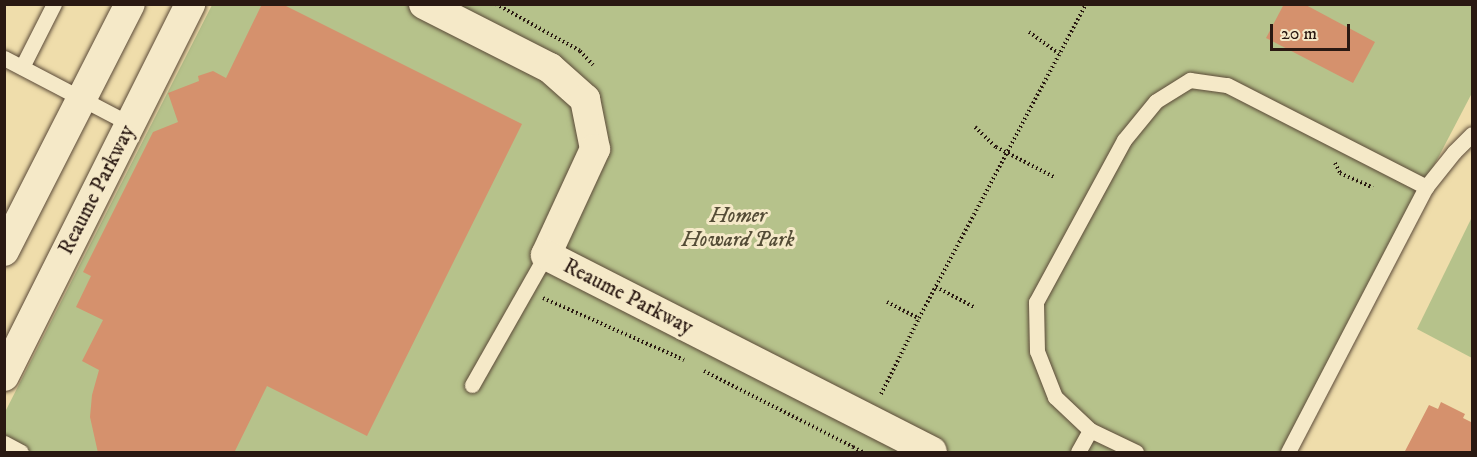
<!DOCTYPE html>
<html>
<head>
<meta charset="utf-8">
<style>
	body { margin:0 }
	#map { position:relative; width:1477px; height:457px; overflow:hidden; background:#efddab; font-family:"IM FELL DW Pica",serif }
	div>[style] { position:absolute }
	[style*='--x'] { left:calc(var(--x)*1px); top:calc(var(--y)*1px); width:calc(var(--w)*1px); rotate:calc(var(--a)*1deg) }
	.green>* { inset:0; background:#b6c28b }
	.building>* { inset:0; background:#d5916d }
	.path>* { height:4px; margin-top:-2px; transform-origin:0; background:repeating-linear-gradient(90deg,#2a1912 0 1.5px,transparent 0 4.5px) }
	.roads { filter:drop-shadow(0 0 2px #5b4a38) drop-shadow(0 0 2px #5b4a38) }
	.lane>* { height:15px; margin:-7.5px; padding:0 7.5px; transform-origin:7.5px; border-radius:7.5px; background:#f5e9c8 }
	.street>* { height:30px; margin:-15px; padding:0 15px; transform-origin:15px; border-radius:15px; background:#f5e9c8 }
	span { translate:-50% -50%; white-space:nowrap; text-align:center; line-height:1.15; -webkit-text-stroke:6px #f5e9c8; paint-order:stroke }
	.street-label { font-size:21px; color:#2a1912 }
	.park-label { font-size:21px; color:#544c36; font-style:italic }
	.frame { position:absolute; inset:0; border:6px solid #2a1912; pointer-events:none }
	.scale { position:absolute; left:1270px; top:24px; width:80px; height:27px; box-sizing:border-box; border:3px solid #2a1912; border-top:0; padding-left:8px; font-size:18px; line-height:21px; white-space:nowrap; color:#2a1912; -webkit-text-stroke:4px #f5e9c8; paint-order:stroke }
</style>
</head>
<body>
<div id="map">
	<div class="green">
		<div style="clip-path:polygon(212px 5px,1472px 5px,1472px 93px,1284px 452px,5px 452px,4px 414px)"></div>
		<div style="clip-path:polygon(1472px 217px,1472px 358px,1417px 329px)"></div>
	</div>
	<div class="building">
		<div style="clip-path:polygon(262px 4px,282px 4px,522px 124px,367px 436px,267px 386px,234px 453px,98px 453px,90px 417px,92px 395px,99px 370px,82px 361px,103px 320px,76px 307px,91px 276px,83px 272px,153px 132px,178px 122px,168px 93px,199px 81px,198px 76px,213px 71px,226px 78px)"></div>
		<div style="clip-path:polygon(1284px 4px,1304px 4px,1375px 42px,1353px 83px,1266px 38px)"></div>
		<div style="clip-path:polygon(1441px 402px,1465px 414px,1463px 418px,1473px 423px,1473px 453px,1404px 453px,1429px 405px,1438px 409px)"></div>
	</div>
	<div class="path">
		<div style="--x:496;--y:4;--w:96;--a:29.2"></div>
		<div style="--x:580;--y:51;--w:19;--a:47"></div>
		<div style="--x:1029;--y:32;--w:37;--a:36"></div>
		<div style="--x:975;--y:127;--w:29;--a:44"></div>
		<div style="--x:996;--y:147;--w:65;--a:27.3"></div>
		<div style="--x:1335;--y:163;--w:11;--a:63"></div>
		<div style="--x:1340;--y:173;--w:36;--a:24"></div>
		<div style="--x:936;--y:287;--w:43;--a:27.8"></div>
		<div style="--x:543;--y:298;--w:154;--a:23.7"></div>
		<div style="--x:887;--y:302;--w:36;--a:27"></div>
		<div style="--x:704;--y:371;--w:167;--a:27"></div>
		<div style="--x:853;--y:447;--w:4;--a:-63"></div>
		<div style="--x:881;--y:394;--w:85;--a:-63.4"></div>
		<div style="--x:919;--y:318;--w:356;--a:-62"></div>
		<div style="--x:853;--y:447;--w:11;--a:27"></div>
	</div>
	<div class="roads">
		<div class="lane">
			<div style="--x:4;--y:58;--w:142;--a:27.6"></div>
			<div style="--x:22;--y:67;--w:71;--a:-63.1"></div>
			<div style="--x:472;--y:385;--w:150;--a:-60.4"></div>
			<div style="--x:4;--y:443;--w:19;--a:28"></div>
			<div style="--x:1078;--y:452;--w:25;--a:-61"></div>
			<div style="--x:1136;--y:452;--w:51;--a:-154.4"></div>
			<div style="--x:1090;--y:430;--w:48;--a:-136.7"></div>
			<div style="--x:1055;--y:397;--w:49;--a:-111.4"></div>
			<div style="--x:1037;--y:351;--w:49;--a:-91.2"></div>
			<div style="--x:1036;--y:302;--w:184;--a:-61.5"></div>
			<div style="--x:1124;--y:140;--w:50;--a:-50.6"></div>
			<div style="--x:1156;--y:101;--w:40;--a:-32"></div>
			<div style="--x:1190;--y:80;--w:37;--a:8"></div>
			<div style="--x:1227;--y:85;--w:224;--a:27.1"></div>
			<div style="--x:1288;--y:452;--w:299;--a:-62.5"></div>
			<div style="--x:1426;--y:187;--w:45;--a:-51.3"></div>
			<div style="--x:1454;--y:152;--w:25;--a:-45"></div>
		</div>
		<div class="street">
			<div style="--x:424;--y:4;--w:141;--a:26.9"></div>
			<div style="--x:550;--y:68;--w:47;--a:41.5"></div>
			<div style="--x:585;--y:99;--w:51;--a:78.7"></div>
			<div style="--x:595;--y:149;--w:117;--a:114.8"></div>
			<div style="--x:546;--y:255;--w:433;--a:27"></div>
			<div style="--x:4;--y:251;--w:277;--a:-63"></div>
			<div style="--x:4;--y:376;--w:416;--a:-63.4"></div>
		</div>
	</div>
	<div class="street-label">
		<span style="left:97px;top:190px;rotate:-63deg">Reaume Parkway</span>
		<span style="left:628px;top:297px;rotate:27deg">Reaume Parkway</span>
	</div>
	<div class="park-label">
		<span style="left:738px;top:228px">Homer<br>Howard Park</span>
	</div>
	<div class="frame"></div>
	<div class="scale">20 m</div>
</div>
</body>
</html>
